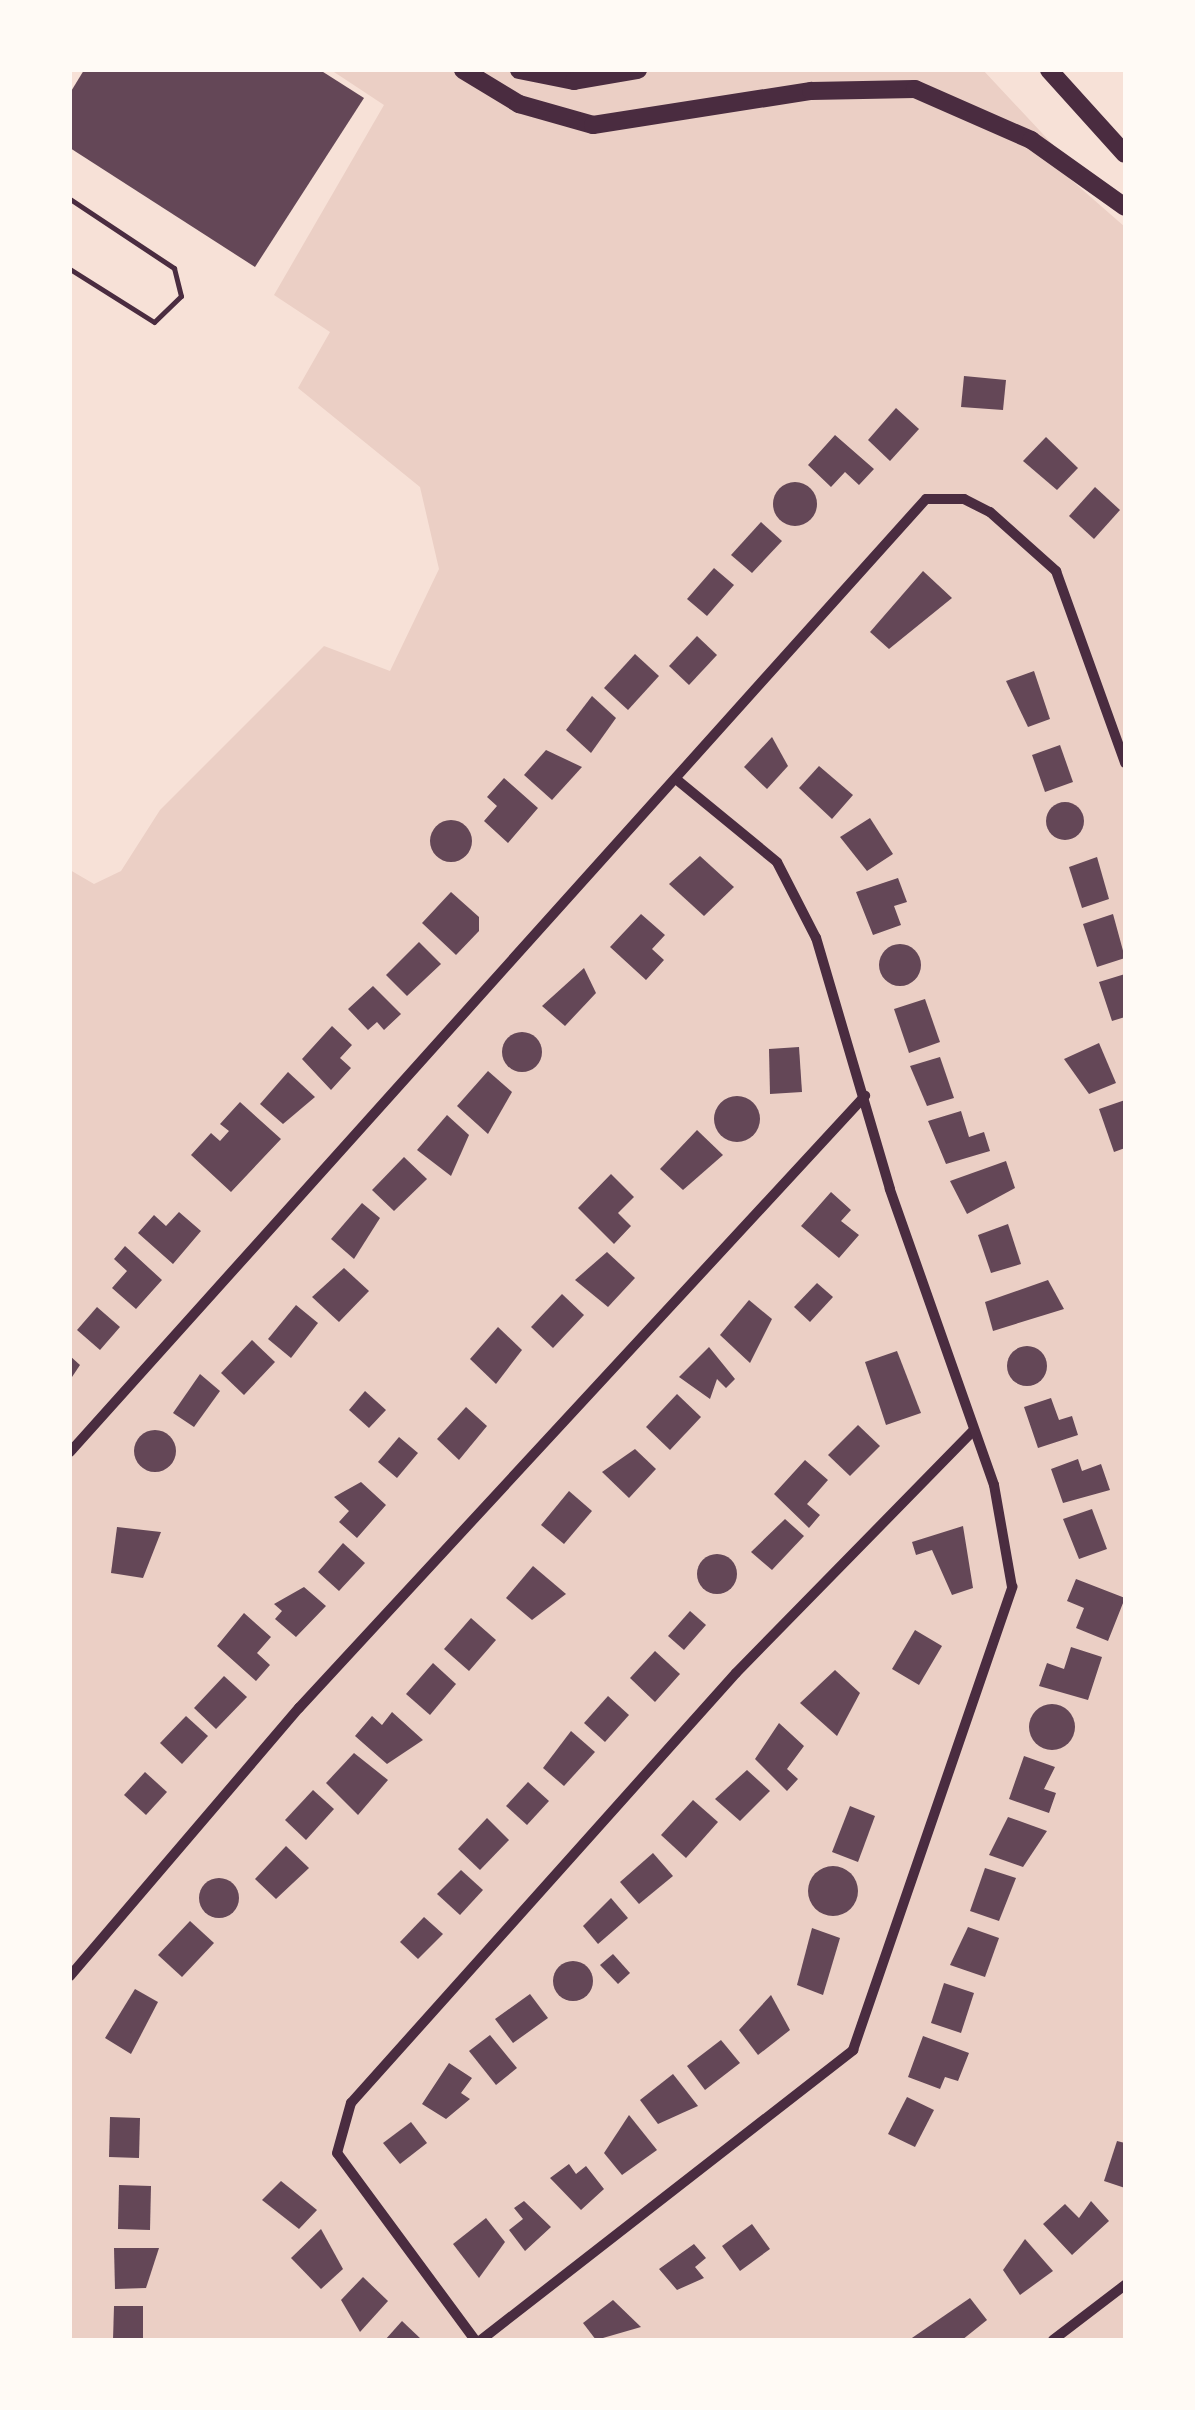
<!DOCTYPE html>
<html>
<head>
<meta charset="utf-8">
<style>
	body { margin:0 }
	#map { position:relative; width:1195px; height:2410px; overflow:hidden; background:#f7e1d7; font-family:"PT Sans Narrow",sans-serif }
	div>[style] { position:absolute }
	[style*='--x'] { left:calc(var(--x)*1px); top:calc(var(--y)*1px); width:calc(var(--w)*1px); rotate:calc(var(--a)*1deg) }
	.green>* { inset:0; background:#ebcfc5 }
	.building>* { inset:0; background:#644757 }
	.round { border-radius:50% }
	.service>* { height:5px; margin:-2.5px; padding:0 2.5px; transform-origin:2.5px; border-radius:2.5px; background:#4a2c40 }
	.minor>* { height:10px; margin:-5px; padding:0 5px; transform-origin:5px; border-radius:5px; background:#4a2c40 }
	.motorway>* { height:18px; margin:-9px; padding:0 9px; transform-origin:9px; border-radius:9px; background:#4a2c40 }
	span { translate:-50% -50%; white-space:nowrap; text-align:center; line-height:1.15; -webkit-text-stroke:8px #fffaf5; paint-order:stroke }
	.frame { position:absolute; inset:0; border:72px solid #fffaf5; pointer-events:none }
</style>
</head>
<body>
<div id="map">
	<div class="green">
		<div style="clip-path:polygon(331px 70px,983px 70px,1069px 162px,1061px 171px,1125px 227px,1125px 2340px,70px 2340px,70px 870px,94px 884px,121px 871px,160px 810px,324px 646px,390px 671px,439px 569px,420px 487px,298px 388px,330px 332px,274px 295px,384px 105px)"></div>
	</div>
	<div class="building">
		<div style="clip-path:polygon(84px 70px,320px 70px,364px 98px,255px 267px,70px 148px,70px 93px)"></div>
		<div style="clip-path:polygon(964px 376px,1006px 380px,1003px 410px,961px 407px)"></div>
		<div style="clip-path:polygon(896px 408px,919px 429px,890px 461px,868px 440px)"></div>
		<div style="clip-path:polygon(835px 435px,874px 469px,859px 485px,845px 472px,831px 487px,808px 465px)"></div>
		<div style="clip-path:polygon(1046px 437px,1078px 468px,1057px 490px,1023px 461px)"></div>
		<div class="round" style="left:773px;top:482px;width:44px;height:44px"></div>
		<div style="clip-path:polygon(1095px 487px,1120px 510px,1094px 539px,1069px 516px)"></div>
		<div style="clip-path:polygon(761px 522px,782px 541px,752px 573px,731px 555px)"></div>
		<div style="clip-path:polygon(714px 568px,734px 585px,707px 616px,687px 599px)"></div>
		<div style="clip-path:polygon(923px 571px,952px 598px,889px 649px,870px 632px)"></div>
		<div style="clip-path:polygon(697px 636px,717px 655px,689px 685px,669px 666px)"></div>
		<div style="clip-path:polygon(635px 654px,659px 676px,628px 710px,604px 688px)"></div>
		<div style="clip-path:polygon(1034px 671px,1050px 719px,1028px 727px,1006px 681px)"></div>
		<div style="clip-path:polygon(592px 696px,616px 718px,591px 753px,566px 730px)"></div>
		<div style="clip-path:polygon(772px 737px,788px 766px,767px 789px,744px 767px)"></div>
		<div style="clip-path:polygon(1060px 745px,1073px 782px,1045px 792px,1032px 755px)"></div>
		<div style="clip-path:polygon(546px 750px,582px 767px,552px 800px,524px 775px)"></div>
		<div style="clip-path:polygon(819px 766px,853px 795px,832px 819px,799px 788px)"></div>
		<div style="clip-path:polygon(504px 778px,538px 808px,508px 843px,484px 821px,497px 806px,487px 797px)"></div>
		<div class="round" style="left:1046px;top:802px;width:38px;height:38px"></div>
		<div style="clip-path:polygon(870px 818px,893px 854px,867px 871px,840px 837px)"></div>
		<div class="round" style="left:430px;top:820px;width:42px;height:42px"></div>
		<div style="clip-path:polygon(700px 856px,734px 887px,704px 916px,669px 884px)"></div>
		<div style="clip-path:polygon(1097px 857px,1109px 899px,1082px 908px,1069px 867px)"></div>
		<div style="clip-path:polygon(898px 878px,907px 902px,894px 906px,901px 925px,873px 935px,856px 892px)"></div>
		<div style="clip-path:polygon(451px 892px,479px 917px,479px 931px,456px 955px,422px 923px)"></div>
		<div style="clip-path:polygon(641px 914px,665px 935px,652px 949px,664px 960px,646px 980px,610px 947px)"></div>
		<div style="clip-path:polygon(1113px 914px,1125px 958px,1097px 967px,1083px 924px)"></div>
		<div style="clip-path:polygon(419px 942px,441px 964px,407px 996px,386px 975px)"></div>
		<div class="round" style="left:879px;top:944px;width:42px;height:42px"></div>
		<div style="clip-path:polygon(584px 968px,596px 993px,565px 1026px,542px 1006px)"></div>
		<div style="clip-path:polygon(1125px 974px,1125px 1017px,1112px 1021px,1099px 982px)"></div>
		<div style="clip-path:polygon(373px 986px,401px 1014px,384px 1030px,377px 1022px,368px 1030px,348px 1009px)"></div>
		<div style="clip-path:polygon(925px 999px,940px 1042px,909px 1053px,894px 1009px)"></div>
		<div style="clip-path:polygon(332px 1026px,352px 1045px,340px 1058px,351px 1068px,331px 1090px,302px 1059px)"></div>
		<div class="round" style="left:502px;top:1032px;width:40px;height:40px"></div>
		<div style="clip-path:polygon(1099px 1043px,1116px 1083px,1089px 1094px,1064px 1059px)"></div>
		<div style="clip-path:polygon(799px 1047px,802px 1092px,770px 1094px,769px 1049px)"></div>
		<div style="clip-path:polygon(940px 1057px,954px 1098px,927px 1106px,910px 1066px)"></div>
		<div style="clip-path:polygon(488px 1071px,512px 1092px,488px 1134px,457px 1106px)"></div>
		<div style="clip-path:polygon(288px 1072px,315px 1097px,283px 1124px,260px 1104px)"></div>
		<div class="round" style="left:714px;top:1096px;width:46px;height:46px"></div>
		<div style="clip-path:polygon(1125px 1100px,1125px 1148px,1114px 1152px,1099px 1109px)"></div>
		<div style="clip-path:polygon(240px 1102px,281px 1139px,231px 1192px,191px 1155px,211px 1133px,220px 1141px,229px 1131px,220px 1124px)"></div>
		<div style="clip-path:polygon(961px 1111px,969px 1137px,984px 1132px,990px 1151px,946px 1164px,928px 1121px)"></div>
		<div style="clip-path:polygon(447px 1115px,469px 1135px,451px 1176px,417px 1150px)"></div>
		<div style="clip-path:polygon(697px 1130px,723px 1155px,683px 1190px,660px 1169px)"></div>
		<div style="clip-path:polygon(404px 1157px,427px 1179px,394px 1211px,372px 1190px)"></div>
		<div style="clip-path:polygon(1006px 1161px,1015px 1188px,967px 1214px,950px 1181px)"></div>
		<div style="clip-path:polygon(611px 1174px,634px 1197px,618px 1213px,631px 1226px,614px 1244px,578px 1208px)"></div>
		<div style="clip-path:polygon(831px 1192px,851px 1210px,841px 1221px,859px 1235px,839px 1258px,801px 1226px)"></div>
		<div style="clip-path:polygon(362px 1203px,380px 1218px,354px 1259px,331px 1239px)"></div>
		<div style="clip-path:polygon(179px 1212px,201px 1231px,173px 1264px,138px 1233px,154px 1215px,166px 1226px)"></div>
		<div style="clip-path:polygon(1008px 1224px,1021px 1264px,991px 1273px,978px 1235px)"></div>
		<div style="clip-path:polygon(125px 1246px,162px 1280px,136px 1309px,112px 1288px,127px 1271px,114px 1259px)"></div>
		<div style="clip-path:polygon(607px 1252px,635px 1278px,608px 1307px,575px 1280px)"></div>
		<div style="clip-path:polygon(344px 1268px,369px 1291px,339px 1322px,312px 1297px)"></div>
		<div style="clip-path:polygon(1048px 1280px,1064px 1309px,993px 1331px,985px 1302px)"></div>
		<div style="clip-path:polygon(817px 1283px,833px 1297px,810px 1322px,794px 1307px)"></div>
		<div style="clip-path:polygon(562px 1294px,584px 1315px,553px 1348px,531px 1327px)"></div>
		<div style="clip-path:polygon(749px 1300px,772px 1319px,750px 1363px,720px 1335px)"></div>
		<div style="clip-path:polygon(296px 1305px,318px 1323px,291px 1358px,268px 1339px)"></div>
		<div style="clip-path:polygon(97px 1307px,120px 1327px,100px 1350px,77px 1330px)"></div>
		<div style="clip-path:polygon(498px 1327px,522px 1350px,496px 1384px,470px 1359px)"></div>
		<div style="clip-path:polygon(252px 1340px,275px 1362px,244px 1395px,221px 1373px)"></div>
		<div class="round" style="left:1007px;top:1346px;width:40px;height:40px"></div>
		<div style="clip-path:polygon(709px 1347px,735px 1379px,726px 1388px,717px 1379px,710px 1399px,679px 1377px)"></div>
		<div style="clip-path:polygon(897px 1351px,921px 1413px,886px 1425px,865px 1362px)"></div>
		<div style="clip-path:polygon(70px 1356px,80px 1365px,70px 1380px)"></div>
		<div style="clip-path:polygon(200px 1374px,220px 1391px,194px 1427px,173px 1413px)"></div>
		<div style="clip-path:polygon(365px 1391px,386px 1410px,369px 1428px,349px 1410px)"></div>
		<div style="clip-path:polygon(677px 1394px,701px 1417px,670px 1450px,646px 1427px)"></div>
		<div style="clip-path:polygon(1051px 1398px,1059px 1420px,1072px 1416px,1078px 1435px,1038px 1448px,1024px 1407px)"></div>
		<div style="clip-path:polygon(466px 1407px,487px 1426px,459px 1460px,437px 1439px)"></div>
		<div style="clip-path:polygon(858px 1425px,880px 1446px,850px 1476px,828px 1455px)"></div>
		<div class="round" style="left:134px;top:1430px;width:42px;height:42px"></div>
		<div style="clip-path:polygon(399px 1437px,418px 1453px,397px 1478px,378px 1462px)"></div>
		<div style="clip-path:polygon(635px 1449px,656px 1469px,629px 1498px,602px 1472px)"></div>
		<div style="clip-path:polygon(1078px 1459px,1082px 1471px,1101px 1464px,1110px 1490px,1063px 1503px,1051px 1469px)"></div>
		<div style="clip-path:polygon(805px 1460px,828px 1480px,807px 1504px,820px 1515px,809px 1528px,774px 1494px)"></div>
		<div style="clip-path:polygon(361px 1482px,386px 1505px,357px 1538px,339px 1522px,349px 1511px,334px 1497px)"></div>
		<div style="clip-path:polygon(569px 1491px,592px 1511px,564px 1544px,541px 1525px)"></div>
		<div style="clip-path:polygon(1092px 1509px,1107px 1549px,1079px 1559px,1063px 1519px)"></div>
		<div style="clip-path:polygon(785px 1519px,804px 1536px,772px 1570px,751px 1552px)"></div>
		<div style="clip-path:polygon(963px 1526px,973px 1588px,952px 1595px,932px 1550px,916px 1555px,912px 1542px)"></div>
		<div style="clip-path:polygon(117px 1527px,161px 1532px,143px 1578px,111px 1573px)"></div>
		<div style="clip-path:polygon(343px 1543px,365px 1563px,339px 1591px,318px 1572px)"></div>
		<div class="round" style="left:697px;top:1554px;width:40px;height:40px"></div>
		<div style="clip-path:polygon(533px 1566px,566px 1594px,532px 1620px,506px 1598px)"></div>
		<div style="clip-path:polygon(1076px 1579px,1125px 1598px,1108px 1641px,1076px 1628px,1084px 1608px,1067px 1601px)"></div>
		<div style="clip-path:polygon(304px 1587px,326px 1606px,296px 1637px,275px 1619px,282px 1611px,274px 1604px)"></div>
		<div style="clip-path:polygon(690px 1611px,706px 1625px,684px 1650px,668px 1636px)"></div>
		<div style="clip-path:polygon(244px 1613px,271px 1637px,257px 1653px,270px 1665px,256px 1681px,217px 1646px)"></div>
		<div style="clip-path:polygon(471px 1618px,496px 1640px,469px 1671px,444px 1649px)"></div>
		<div style="clip-path:polygon(915px 1630px,942px 1646px,919px 1685px,892px 1669px)"></div>
		<div style="clip-path:polygon(1071px 1647px,1102px 1657px,1088px 1700px,1039px 1686px,1047px 1663px,1064px 1669px)"></div>
		<div style="clip-path:polygon(655px 1651px,680px 1674px,655px 1702px,630px 1678px)"></div>
		<div style="clip-path:polygon(433px 1663px,456px 1684px,430px 1715px,406px 1694px)"></div>
		<div style="clip-path:polygon(835px 1670px,860px 1693px,837px 1736px,800px 1703px)"></div>
		<div style="clip-path:polygon(224px 1676px,247px 1697px,216px 1729px,194px 1708px)"></div>
		<div style="clip-path:polygon(608px 1696px,629px 1715px,605px 1742px,584px 1723px)"></div>
		<div class="round" style="left:1029px;top:1704px;width:46px;height:46px"></div>
		<div style="clip-path:polygon(392px 1712px,423px 1740px,387px 1764px,355px 1736px,372px 1716px,382px 1725px)"></div>
		<div style="clip-path:polygon(186px 1716px,208px 1736px,182px 1764px,160px 1743px)"></div>
		<div style="clip-path:polygon(779px 1723px,804px 1746px,787px 1769px,798px 1779px,787px 1791px,755px 1759px)"></div>
		<div style="clip-path:polygon(571px 1731px,595px 1752px,564px 1786px,543px 1768px)"></div>
		<div style="clip-path:polygon(354px 1753px,388px 1780px,358px 1815px,326px 1783px)"></div>
		<div style="clip-path:polygon(1024px 1756px,1055px 1767px,1044px 1789px,1056px 1793px,1049px 1813px,1009px 1799px)"></div>
		<div style="clip-path:polygon(747px 1770px,770px 1791px,740px 1821px,715px 1799px)"></div>
		<div style="clip-path:polygon(145px 1772px,167px 1792px,146px 1815px,124px 1795px)"></div>
		<div style="clip-path:polygon(528px 1782px,549px 1801px,527px 1825px,506px 1806px)"></div>
		<div style="clip-path:polygon(313px 1790px,334px 1809px,306px 1840px,285px 1820px)"></div>
		<div style="clip-path:polygon(693px 1800px,718px 1822px,686px 1858px,661px 1835px)"></div>
		<div style="clip-path:polygon(850px 1806px,875px 1816px,858px 1862px,832px 1852px)"></div>
		<div style="clip-path:polygon(1008px 1817px,1047px 1831px,1023px 1867px,989px 1855px)"></div>
		<div style="clip-path:polygon(487px 1818px,509px 1840px,480px 1870px,458px 1849px)"></div>
		<div style="clip-path:polygon(286px 1846px,309px 1868px,276px 1899px,255px 1879px)"></div>
		<div style="clip-path:polygon(653px 1853px,673px 1876px,639px 1904px,620px 1882px)"></div>
		<div class="round" style="left:808px;top:1866px;width:50px;height:50px"></div>
		<div style="clip-path:polygon(985px 1868px,1016px 1878px,999px 1921px,970px 1911px)"></div>
		<div style="clip-path:polygon(461px 1870px,483px 1890px,460px 1915px,437px 1894px)"></div>
		<div class="round" style="left:199px;top:1878px;width:40px;height:40px"></div>
		<div style="clip-path:polygon(611px 1898px,628px 1918px,598px 1944px,583px 1926px)"></div>
		<div style="clip-path:polygon(424px 1917px,443px 1934px,418px 1959px,400px 1942px)"></div>
		<div style="clip-path:polygon(190px 1921px,214px 1943px,182px 1977px,158px 1955px)"></div>
		<div style="clip-path:polygon(968px 1927px,999px 1938px,985px 1977px,950px 1965px)"></div>
		<div style="clip-path:polygon(812px 1928px,840px 1938px,823px 1995px,797px 1985px)"></div>
		<div style="clip-path:polygon(613px 1954px,630px 1973px,618px 1984px,600px 1965px)"></div>
		<div class="round" style="left:553px;top:1961px;width:40px;height:40px"></div>
		<div style="clip-path:polygon(944px 1983px,974px 1993px,961px 2033px,931px 2023px)"></div>
		<div style="clip-path:polygon(135px 1989px,158px 2002px,131px 2054px,105px 2038px)"></div>
		<div style="clip-path:polygon(530px 1994px,548px 2018px,513px 2043px,495px 2019px)"></div>
		<div style="clip-path:polygon(771px 1995px,790px 2030px,758px 2055px,739px 2030px)"></div>
		<div style="clip-path:polygon(490px 2035px,517px 2068px,496px 2085px,469px 2051px)"></div>
		<div style="clip-path:polygon(923px 2036px,969px 2053px,958px 2081px,945px 2077px,940px 2089px,908px 2077px)"></div>
		<div style="clip-path:polygon(721px 2040px,740px 2063px,705px 2090px,687px 2066px)"></div>
		<div style="clip-path:polygon(449px 2063px,472px 2078px,461px 2093px,470px 2099px,446px 2119px,422px 2104px)"></div>
		<div style="clip-path:polygon(673px 2074px,698px 2106px,658px 2124px,640px 2100px)"></div>
		<div style="clip-path:polygon(907px 2097px,934px 2110px,915px 2147px,888px 2134px)"></div>
		<div style="clip-path:polygon(629px 2115px,657px 2150px,622px 2175px,604px 2153px)"></div>
		<div style="clip-path:polygon(110px 2117px,140px 2118px,139px 2158px,109px 2157px)"></div>
		<div style="clip-path:polygon(411px 2122px,427px 2143px,400px 2164px,383px 2143px)"></div>
		<div style="clip-path:polygon(1117px 2141px,1125px 2143px,1125px 2188px,1104px 2181px)"></div>
		<div style="clip-path:polygon(569px 2164px,576px 2174px,586px 2166px,604px 2189px,581px 2210px,550px 2178px)"></div>
		<div style="clip-path:polygon(281px 2181px,317px 2210px,299px 2229px,262px 2200px)"></div>
		<div style="clip-path:polygon(119px 2185px,151px 2186px,150px 2230px,118px 2229px)"></div>
		<div style="clip-path:polygon(524px 2201px,551px 2227px,525px 2251px,509px 2230px,523px 2219px,514px 2208px)"></div>
		<div style="clip-path:polygon(1091px 2201px,1109px 2221px,1072px 2255px,1043px 2224px,1065px 2204px,1079px 2218px)"></div>
		<div style="clip-path:polygon(486px 2218px,505px 2242px,479px 2278px,453px 2244px)"></div>
		<div style="clip-path:polygon(752px 2224px,770px 2249px,740px 2271px,722px 2246px)"></div>
		<div style="clip-path:polygon(321px 2229px,343px 2269px,321px 2289px,291px 2258px)"></div>
		<div style="clip-path:polygon(1025px 2239px,1053px 2271px,1020px 2295px,1003px 2270px)"></div>
		<div style="clip-path:polygon(694px 2244px,706px 2258px,695px 2267px,704px 2278px,677px 2290px,659px 2269px)"></div>
		<div style="clip-path:polygon(114px 2248px,159px 2248px,146px 2288px,115px 2289px)"></div>
		<div style="clip-path:polygon(363px 2277px,388px 2301px,360px 2332px,341px 2300px)"></div>
		<div style="clip-path:polygon(970px 2298px,987px 2320px,962px 2340px,909px 2340px)"></div>
		<div style="clip-path:polygon(613px 2300px,641px 2327px,596px 2340px,583px 2323px)"></div>
		<div style="clip-path:polygon(114px 2306px,143px 2306px,143px 2340px,113px 2340px)"></div>
		<div style="clip-path:polygon(402px 2321px,422px 2340px,385px 2340px)"></div>
	</div>
	<div class="service">
		<div style="--x:70;--y:199;--w:125;--a:33.6"></div>
		<div style="--x:174;--y:268;--w:29;--a:76"></div>
		<div style="--x:181;--y:296;--w:37;--a:136"></div>
		<div style="--x:154;--y:322;--w:99;--a:-147.8"></div>
	</div>
	<div class="minor">
		<div style="--x:70;--y:1452;--w:1281;--a:-48.07"></div>
		<div style="--x:926;--y:499;--w:38;--a:0"></div>
		<div style="--x:964;--y:499;--w:29;--a:27"></div>
		<div style="--x:990;--y:512;--w:89;--a:41.8"></div>
		<div style="--x:1056;--y:571;--w:204;--a:70.2"></div>
		<div style="--x:70;--y:1976;--w:353;--a:-49.5"></div>
		<div style="--x:299;--y:1708;--w:834;--a:-47.24"></div>
		<div style="--x:475;--y:2340;--w:232;--a:-126.4"></div>
		<div style="--x:337;--y:2153;--w:52;--a:-74.4"></div>
		<div style="--x:351;--y:2103;--w:577;--a:-48.16"></div>
		<div style="--x:736;--y:1673;--w:340;--a:-45.6"></div>
		<div style="--x:481;--y:2340;--w:472;--a:-37.9"></div>
		<div style="--x:853;--y:2050;--w:490;--a:-71"></div>
		<div style="--x:1012;--y:1587;--w:104;--a:-100"></div>
		<div style="--x:994;--y:1485;--w:314;--a:-109.4"></div>
		<div style="--x:890;--y:1189;--w:262;--a:-106.4"></div>
		<div style="--x:816;--y:938;--w:85;--a:-117.2"></div>
		<div style="--x:777;--y:862;--w:131;--a:-140.6"></div>
		<div style="--x:1053;--y:2340;--w:91;--a:-37.4"></div>
	</div>
	<div class="motorway">
		<div style="--x:463;--y:70;--w:66;--a:31.3"></div>
		<div style="--x:519;--y:104;--w:77;--a:15.8"></div>
		<div style="--x:593;--y:125;--w:221;--a:-8.9"></div>
		<div style="--x:811;--y:91;--w:104;--a:-1.1"></div>
		<div style="--x:915;--y:89;--w:127;--a:23.7"></div>
		<div style="--x:1031;--y:140;--w:115;--a:35.5"></div>
		<div style="--x:519;--y:70;--w:56;--a:11.3"></div>
		<div style="--x:574;--y:81;--w:65;--a:-9.8"></div>
		<div style="--x:1049;--y:70;--w:113;--a:47.9"></div>
	</div>
	<div class="frame"></div>
</div>
</body>
</html>
